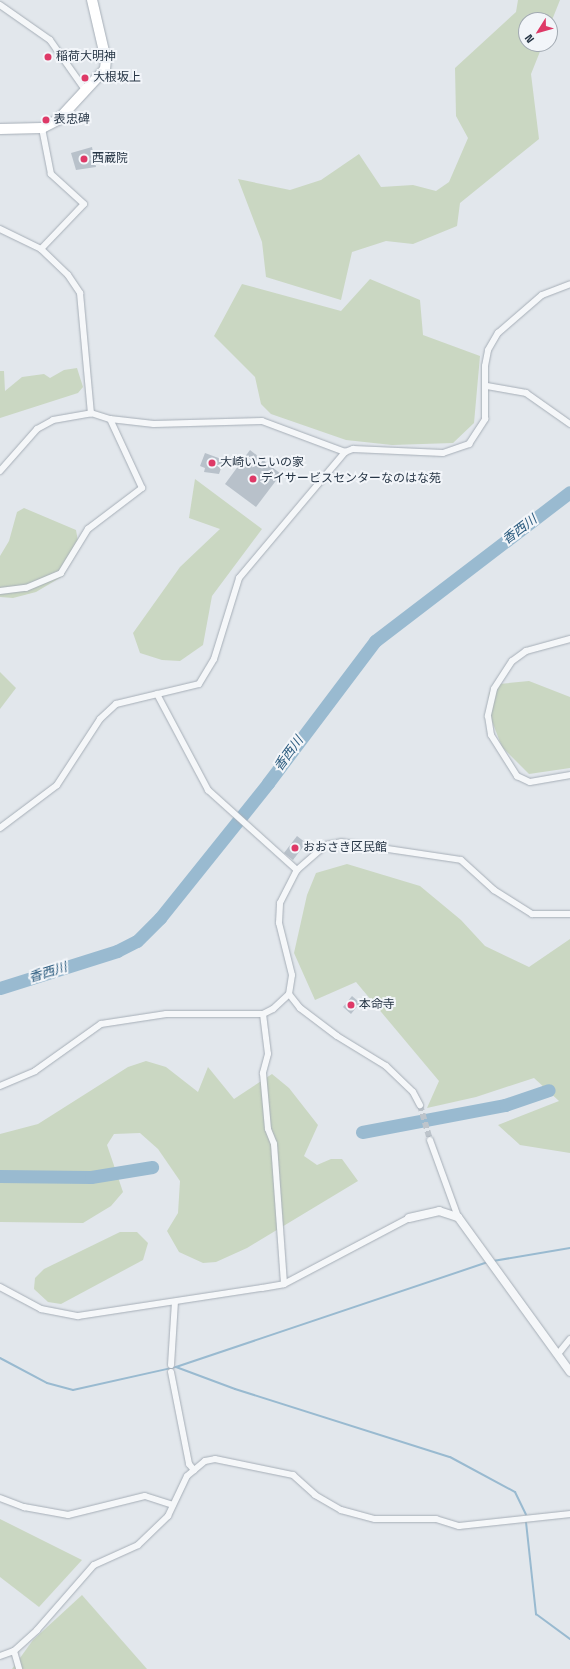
<!DOCTYPE html>
<html>
<head>
<meta charset="utf-8">
<style>
	body { margin:0 }
	#map { position:relative; width:570px; height:1669px; overflow:hidden; background:#e2e7ec; font-family:"Space Grotesk","Noto Sans JP",sans-serif }
	div>[style] { position:absolute }
	[style*='--x'] { left:calc(var(--x)*1px); top:calc(var(--y)*1px); width:calc(var(--w)*1px); rotate:calc(var(--a)*1deg) }
	.green>* { inset:0; background:#cad7c2 }
	.stream>* { height:2px; margin:-1px; padding:0 1px; transform-origin:1px; border-radius:1px; background:#99bad0 }
	.river>* { height:13px; margin:-6.5px; padding:0 6.5px; transform-origin:6.5px; border-radius:6.5px; background:#99bad0 }
	.building>* { inset:0; background:#b8c1ca }
	.minor-tunnel>* { height:6px; margin-top:-3px; transform-origin:0; background:repeating-linear-gradient(90deg,#bdc4cb 0 6px,transparent 0 9px) }
	.roads { filter:drop-shadow(0 0 1px #a6aeb7) drop-shadow(0 0 1px #a6aeb7) }
	.minor>* { height:6px; margin:-3px; padding:0 3px; transform-origin:3px; border-radius:3px; background:#f5f7f9 }
	.tertiary>* { height:8px; margin:-4px; padding:0 4px; transform-origin:4px; border-radius:4px; background:#f5f7f9 }
	.primary>* { height:10px; margin:-5px; padding:0 5px; transform-origin:5px; border-radius:5px; background:#fff }
	.dots>* { width:11px; height:11px; translate:-50% -50%; box-sizing:border-box; border:2px solid #f2f5f9; border-radius:50% }
	span { translate:-50% -50%; white-space:nowrap; text-align:center; line-height:1.15; -webkit-text-stroke:4px #f2f5f9; paint-order:stroke }
	.poi-label { font-size:12px; color:#273646 }
	.left { translate:0 -50%; text-align:left }
	.water-label { font-size:13px; color:#2c5c7f; font-style:italic }
	.north { position:absolute; left:518px; top:12px; width:40px; height:40px; box-sizing:border-box; background:#f2f5f9; border:1px solid #a1a9b1; border-radius:50%; rotate:233deg; font-size:11px; font-weight:700; line-height:16px; text-align:center; color:#273646 }
	.north::after { content:''; display:block; margin:auto; width:14px; height:18px; background:#de3967; clip-path:polygon(50% 0,100% 100%,50% 72%,0 100%) }
</style>
</head>
<body>
<div id="map">
	<div class="green">
		<div style="clip-path:polygon(518px 0,560px 0,550px 25px,550px 20px,526px 20px,526px 44px,543px 44px,531px 74px,539px 139px,460px 203px,457px 226px,413px 244px,386px 241px,352px 252px,341px 300px,266px 277px,262px 242px,238px 179px,290px 190px,321px 180px,359px 154px,381px 187px,413px 185px,436px 191px,449px 182px,468px 138px,456px 116px,455px 68px,516px 12px)"></div>
		<div style="clip-path:polygon(370px 279px,420px 300px,423px 335px,480px 356px,474px 423px,453px 443px,392px 445px,346px 440px,271px 414px,261px 404px,255px 377px,214px 336px,242px 284px,341px 311px)"></div>
		<div style="clip-path:polygon(77px 368px,83px 387px,78px 393px,0 418px,0 371px,4px 371px,5px 391px,22px 377px,44px 374px,50px 378px,64px 370px)"></div>
		<div style="clip-path:polygon(195px 479px,262px 529px,212px 596px,203px 645px,180px 661px,162px 660px,140px 653px,133px 633px,180px 567px,220px 529px,189px 518px)"></div>
		<div style="clip-path:polygon(24px 508px,76px 530px,79px 547px,63px 576px,36px 592px,13px 598px,0 597px,0 556px,9px 541px,17px 512px)"></div>
		<div style="clip-path:polygon(0 672px,16px 688px,0 709px)"></div>
		<div style="clip-path:polygon(529px 681px,570px 697px,570px 768px,529px 774px,502px 747px,488px 711px,489px 693px,499px 684px)"></div>
		<div style="clip-path:polygon(347px 864px,420px 886px,461px 920px,485px 946px,529px 967px,570px 939px,570px 1153px,520px 1145px,498px 1125px,559px 1101px,534px 1078px,476px 1097px,427px 1108px,439px 1081px,356px 982px,315px 1000px,294px 953px,307px 895px,316px 873px)"></div>
		<div style="clip-path:polygon(146px 1061px,166px 1067px,198px 1092px,208px 1067px,234px 1099px,272px 1074px,289px 1088px,318px 1125px,304px 1156px,317px 1165px,331px 1159px,342px 1159px,358px 1181px,247px 1248px,216px 1262px,203px 1263px,179px 1252px,167px 1231px,178px 1213px,180px 1181px,158px 1149px,140px 1133px,114px 1134px,107px 1145px,123px 1192px,111px 1206px,83px 1223px,0 1222px,0 1134px,38px 1124px,128px 1067px)"></div>
		<div style="clip-path:polygon(120px 1232px,137px 1232px,148px 1243px,143px 1260px,61px 1304px,48px 1302px,34px 1289px,35px 1278px,44px 1269px)"></div>
		<div style="clip-path:polygon(0 1519px,82px 1560px,39px 1607px,0 1577px)"></div>
		<div style="clip-path:polygon(82px 1595px,147px 1669px,12px 1669px,33px 1640px)"></div>
	</div>
	<div class="stream">
		<div style="--x:493;--y:1261;--w:78;--a:-9.6"></div>
		<div style="--x:0;--y:1358;--w:53;--a:28"></div>
		<div style="--x:47;--y:1383;--w:27;--a:15"></div>
		<div style="--x:73;--y:1390;--w:106;--a:-12.6"></div>
		<div style="--x:176;--y:1367;--w:329;--a:-18.6"></div>
		<div style="--x:176;--y:1367;--w:63;--a:20.4"></div>
		<div style="--x:235;--y:1389;--w:225;--a:17.6"></div>
		<div style="--x:450;--y:1457;--w:74;--a:28.3"></div>
		<div style="--x:515;--y:1492;--w:25;--a:64"></div>
		<div style="--x:526;--y:1522;--w:93;--a:83.8"></div>
		<div style="--x:536;--y:1614;--w:42;--a:36.3"></div>
	</div>
	<div class="river">
		<div style="--x:0;--y:988;--w:123;--a:-17.5"></div>
		<div style="--x:117;--y:951;--w:22;--a:-27"></div>
		<div style="--x:137;--y:941;--w:33;--a:-45"></div>
		<div style="--x:160;--y:918;--w:173;--a:-51.3"></div>
		<div style="--x:268;--y:783;--w:178;--a:-53"></div>
		<div style="--x:375;--y:641;--w:245;--a:-37.4"></div>
		<div style="--x:362;--y:1132;--w:146;--a:-10.7"></div>
		<div style="--x:505;--y:1105;--w:46;--a:-18.8"></div>
		<div style="--x:0;--y:1176;--w:91;--a:0.6"></div>
		<div style="--x:91;--y:1177;--w:62;--a:-9.3"></div>
	</div>
	<div class="building">
		<div style="clip-path:polygon(92px 147px,96px 167px,76px 170px,71px 153px)"></div>
		<div style="clip-path:polygon(250px 450px,281px 474px,256px 507px,225px 484px)"></div>
		<div style="clip-path:polygon(205px 453px,224px 460px,219px 474px,204px 472px,205px 468px,200px 466px)"></div>
		<div style="clip-path:polygon(297px 836px,306px 843px,293px 860px,284px 853px)"></div>
		<div style="clip-path:polygon(352px 996px,360px 1003px,351px 1014px,343px 1007px)"></div>
	</div>
	<div class="minor-tunnel">
		<div style="--x:420;--y:1105;--w:36;--a:74"></div>
	</div>
	<div class="roads">
		<div class="minor">
			<div style="--x:0;--y:5;--w:61;--a:35"></div>
			<div style="--x:50;--y:40;--w:62;--a:54.8"></div>
			<div style="--x:0;--y:229;--w:46;--a:26"></div>
			<div style="--x:41;--y:249;--w:37;--a:44"></div>
			<div style="--x:68;--y:275;--w:22;--a:56"></div>
			<div style="--x:80;--y:293;--w:121;--a:84.8"></div>
			<div style="--x:41;--y:249;--w:62;--a:-46.3"></div>
			<div style="--x:84;--y:204;--w:45;--a:-137.7"></div>
			<div style="--x:51;--y:174;--w:47;--a:-101.1"></div>
			<div style="--x:487;--y:386;--w:40;--a:10"></div>
			<div style="--x:526;--y:393;--w:54;--a:35.2"></div>
			<div style="--x:0;--y:471;--w:56;--a:-48.6"></div>
			<div style="--x:37;--y:429;--w:18;--a:-29"></div>
			<div style="--x:53;--y:420;--w:39;--a:-10"></div>
			<div style="--x:91;--y:413;--w:20;--a:18"></div>
			<div style="--x:110;--y:419;--w:44;--a:6.5"></div>
			<div style="--x:154;--y:424;--w:108;--a:-1.6"></div>
			<div style="--x:262;--y:421;--w:89;--a:20.5"></div>
			<div style="--x:0;--y:591;--w:26;--a:-7"></div>
			<div style="--x:26;--y:588;--w:38;--a:-23"></div>
			<div style="--x:61;--y:573;--w:52;--a:-58.5"></div>
			<div style="--x:88;--y:529;--w:68;--a:-37.2"></div>
			<div style="--x:142;--y:488;--w:76;--a:-114.9"></div>
			<div style="--x:570;--y:639;--w:46;--a:164.7"></div>
			<div style="--x:526;--y:651;--w:17;--a:144"></div>
			<div style="--x:512;--y:661;--w:33;--a:123"></div>
			<div style="--x:494;--y:689;--w:28;--a:103"></div>
			<div style="--x:488;--y:716;--w:19;--a:81"></div>
			<div style="--x:491;--y:735;--w:49;--a:57.6"></div>
			<div style="--x:517;--y:776;--w:14;--a:25"></div>
			<div style="--x:530;--y:782;--w:41;--a:-9.9"></div>
			<div style="--x:157;--y:694;--w:109;--a:62"></div>
			<div style="--x:208;--y:790;--w:120;--a:42"></div>
			<div style="--x:0;--y:828;--w:71;--a:-37"></div>
			<div style="--x:57;--y:785;--w:79;--a:-56.9"></div>
			<div style="--x:100;--y:719;--w:22;--a:-43"></div>
			<div style="--x:116;--y:704;--w:85;--a:-13.5"></div>
			<div style="--x:199;--y:684;--w:29;--a:-59"></div>
			<div style="--x:214;--y:659;--w:85;--a:-72.8"></div>
			<div style="--x:239;--y:578;--w:165;--a:-49.9"></div>
			<div style="--x:345;--y:452;--w:9;--a:-21"></div>
			<div style="--x:353;--y:449;--w:90;--a:2.5"></div>
			<div style="--x:443;--y:453;--w:28;--a:-19"></div>
			<div style="--x:469;--y:444;--w:30;--a:-57"></div>
			<div style="--x:485;--y:419;--w:53;--a:-90"></div>
			<div style="--x:485;--y:366;--w:16;--a:-79"></div>
			<div style="--x:488;--y:350;--w:20;--a:-60"></div>
			<div style="--x:498;--y:333;--w:58;--a:-40.8"></div>
			<div style="--x:542;--y:295;--w:30;--a:-21"></div>
			<div style="--x:289;--y:994;--w:18;--a:52"></div>
			<div style="--x:300;--y:1008;--w:46;--a:37.1"></div>
			<div style="--x:337;--y:1036;--w:57;--a:31.5"></div>
			<div style="--x:386;--y:1066;--w:37;--a:44"></div>
			<div style="--x:413;--y:1092;--w:15;--a:62"></div>
			<div style="--x:263;--y:1014;--w:40;--a:82.9"></div>
			<div style="--x:268;--y:1054;--w:20;--a:105"></div>
			<div style="--x:263;--y:1073;--w:56;--a:84.9"></div>
			<div style="--x:268;--y:1129;--w:16;--a:68"></div>
			<div style="--x:274;--y:1144;--w:140;--a:85.9"></div>
			<div style="--x:0;--y:1086;--w:38;--a:-23"></div>
			<div style="--x:35;--y:1071;--w:81;--a:-35.5"></div>
			<div style="--x:101;--y:1024;--w:66;--a:-8.7"></div>
			<div style="--x:166;--y:1014;--w:97;--a:0"></div>
			<div style="--x:263;--y:1014;--w:11;--a:-27"></div>
			<div style="--x:273;--y:1009;--w:22;--a:-43"></div>
			<div style="--x:289;--y:994;--w:19;--a:-81"></div>
			<div style="--x:292;--y:975;--w:54;--a:-104"></div>
			<div style="--x:279;--y:923;--w:20;--a:-87"></div>
			<div style="--x:280;--y:903;--w:37;--a:-63"></div>
			<div style="--x:297;--y:870;--w:38;--a:-41"></div>
			<div style="--x:326;--y:845;--w:15;--a:-11"></div>
			<div style="--x:341;--y:842;--w:121;--a:8.5"></div>
			<div style="--x:461;--y:860;--w:45;--a:42.3"></div>
			<div style="--x:494;--y:890;--w:45;--a:32.3"></div>
			<div style="--x:532;--y:914;--w:38;--a:0"></div>
			<div style="--x:430;--y:1140;--w:82;--a:70"></div>
			<div style="--x:0;--y:1287;--w:47;--a:28.2"></div>
			<div style="--x:41;--y:1309;--w:38;--a:11"></div>
			<div style="--x:78;--y:1316;--w:186;--a:-8.7"></div>
			<div style="--x:262;--y:1288;--w:22;--a:-10"></div>
			<div style="--x:284;--y:1284;--w:141;--a:-27.8"></div>
			<div style="--x:558;--y:1354;--w:19;--a:-51"></div>
			<div style="--x:171;--y:1365;--w:63;--a:-86.4"></div>
			<div style="--x:171;--y:1372;--w:94;--a:78.9"></div>
			<div style="--x:189;--y:1464;--w:8;--a:50"></div>
			<div style="--x:0;--y:1498;--w:26;--a:21"></div>
			<div style="--x:24;--y:1507;--w:45;--a:10.3"></div>
			<div style="--x:68;--y:1515;--w:79;--a:-13.9"></div>
			<div style="--x:145;--y:1496;--w:29;--a:18"></div>
			<div style="--x:14;--y:1651;--w:19;--a:74"></div>
			<div style="--x:0;--y:1656;--w:15;--a:-20"></div>
			<div style="--x:14;--y:1651;--w:31;--a:-42"></div>
			<div style="--x:37;--y:1630;--w:86;--a:-48.8"></div>
			<div style="--x:94;--y:1565;--w:48;--a:-24.4"></div>
			<div style="--x:138;--y:1545;--w:42;--a:-44"></div>
			<div style="--x:168;--y:1516;--w:44;--a:-64.6"></div>
			<div style="--x:187;--y:1476;--w:23;--a:-40"></div>
			<div style="--x:205;--y:1461;--w:10;--a:-11"></div>
			<div style="--x:215;--y:1459;--w:80;--a:11.6"></div>
			<div style="--x:293;--y:1475;--w:30;--a:42"></div>
			<div style="--x:315;--y:1495;--w:30;--a:30"></div>
			<div style="--x:341;--y:1510;--w:35;--a:15"></div>
			<div style="--x:375;--y:1519;--w:61;--a:0"></div>
			<div style="--x:436;--y:1519;--w:24;--a:17"></div>
			<div style="--x:459;--y:1526;--w:112;--a:-6.2"></div>
		</div>
		<div class="tertiary">
			<div style="--x:409;--y:1218;--w:31;--a:-13"></div>
			<div style="--x:439;--y:1211;--w:20;--a:18"></div>
			<div style="--x:458;--y:1217;--w:191;--a:54.1"></div>
		</div>
		<div class="primary">
			<div style="--x:0;--y:129;--w:42;--a:-1.4"></div>
			<div style="--x:42;--y:128;--w:18;--a:-27"></div>
			<div style="--x:58;--y:120;--w:69;--a:-47.3"></div>
			<div style="--x:105;--y:69;--w:9;--a:-84"></div>
			<div style="--x:106;--y:60;--w:62;--a:-103.1"></div>
		</div>
	</div>
	<div class="dots">
		<div style="left:48px;top:57px;background:#de3967"></div>
		<div style="left:85px;top:78px;background:#de3967"></div>
		<div style="left:46px;top:120px;background:#de3967"></div>
		<div style="left:84px;top:159px;background:#de3967"></div>
		<div style="left:212px;top:463px;background:#de3967"></div>
		<div style="left:253px;top:479px;background:#de3967"></div>
		<div style="left:295px;top:848px;background:#de3967"></div>
		<div style="left:351px;top:1005px;background:#de3967"></div>
	</div>
	<div class="poi-label">
		<span class="left" style="left:56px;top:57px">稲荷大明神</span>
		<span class="left" style="left:93px;top:78px">大根坂上</span>
		<span class="left" style="left:54px;top:120px">表忠碑</span>
		<span class="left" style="left:92px;top:159px">西蔵院</span>
		<span class="left" style="left:220px;top:463px">大崎いこいの家</span>
		<span class="left" style="left:261px;top:479px">デイサービスセンターなのはな苑</span>
		<span class="left" style="left:303px;top:848px">おおさき区民館</span>
		<span class="left" style="left:359px;top:1005px">本命寺</span>
	</div>
	<div class="water-label">
		<span style="left:520px;top:530px;rotate:-37deg">香西川</span>
		<span style="left:289px;top:754px;rotate:-54deg">香西川</span>
		<span style="left:48px;top:973px;rotate:-17deg">香西川</span>
	</div>
	<div class="north">N</div>
</div>
</body>
</html>
